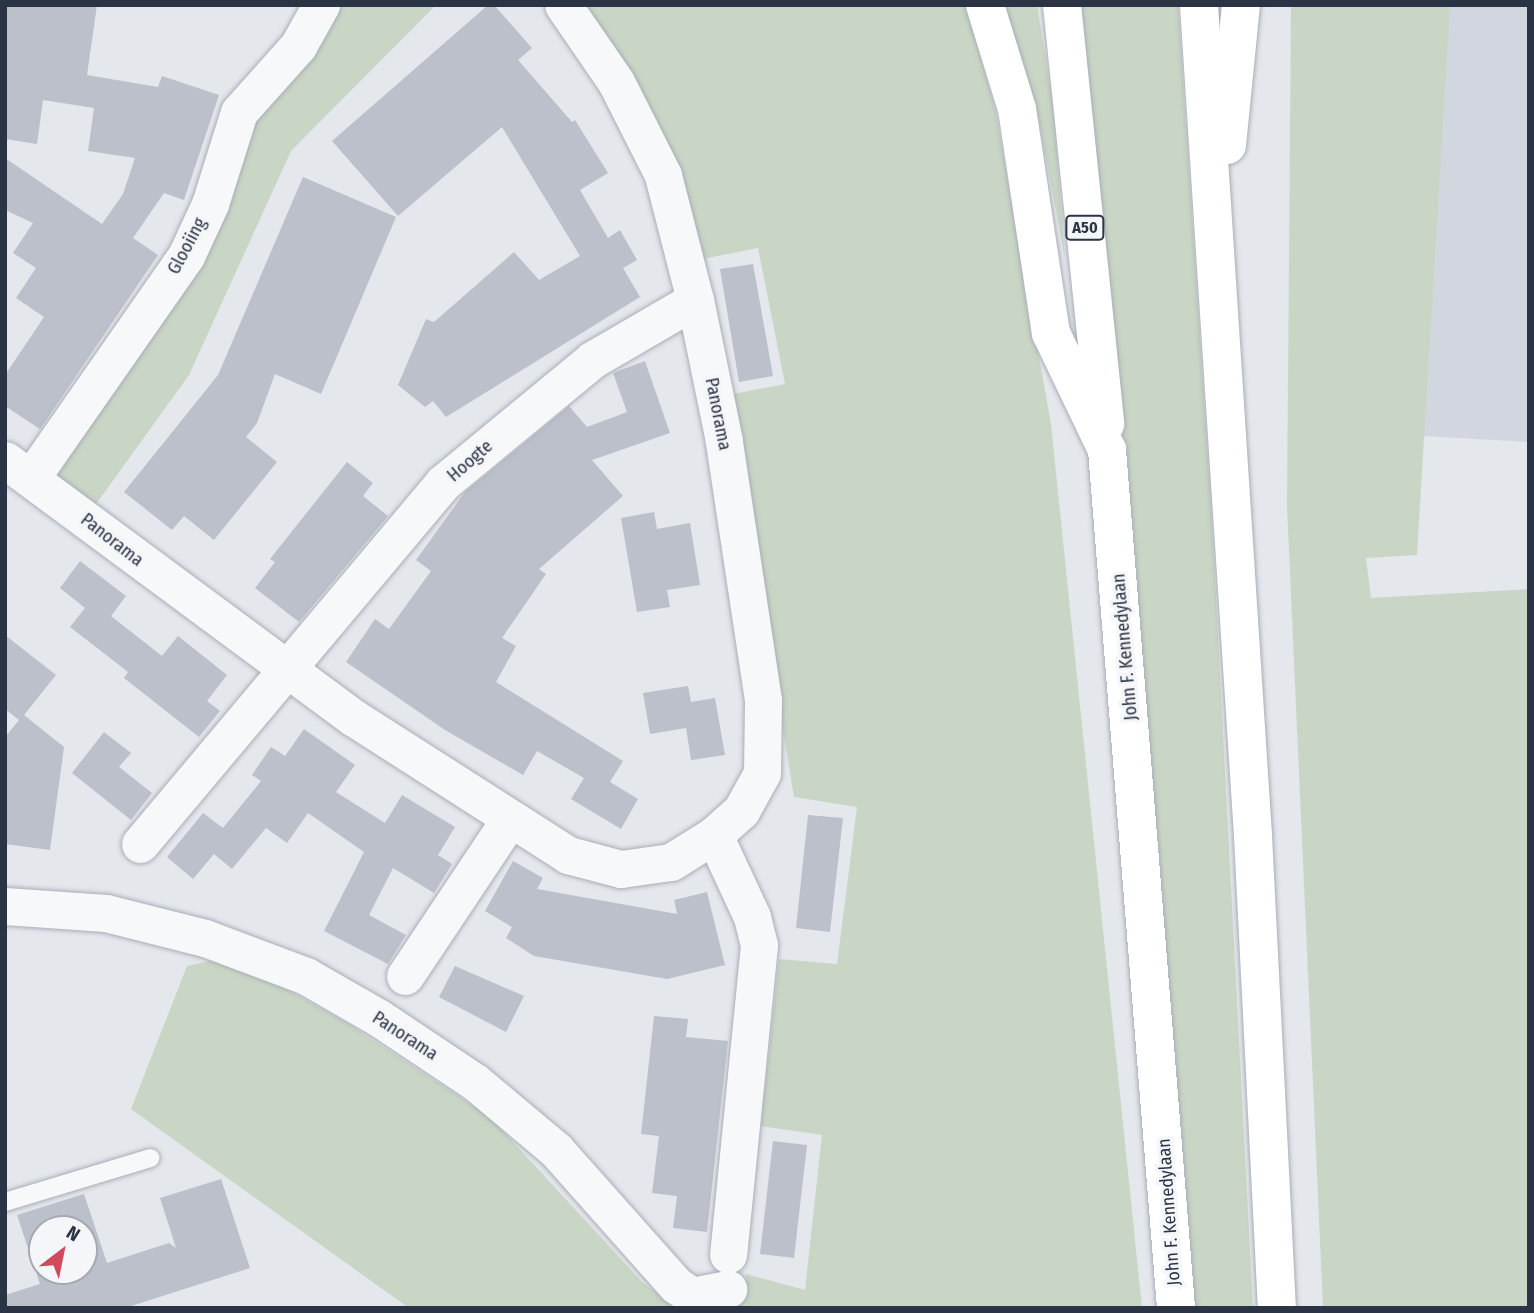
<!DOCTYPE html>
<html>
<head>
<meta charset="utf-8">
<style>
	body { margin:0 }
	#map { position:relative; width:1534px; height:1313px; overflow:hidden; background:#e4e7ec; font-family:"Fira Sans Condensed",sans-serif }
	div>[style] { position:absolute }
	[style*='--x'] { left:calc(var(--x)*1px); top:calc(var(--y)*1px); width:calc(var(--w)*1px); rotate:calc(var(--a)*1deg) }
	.built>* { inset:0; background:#d2d6de }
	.green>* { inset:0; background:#c9d6c5 }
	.building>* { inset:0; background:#bbc0ca }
	.roads { filter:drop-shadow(0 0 2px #a9aeb7) drop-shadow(0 0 2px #a9aeb7) }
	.lane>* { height:18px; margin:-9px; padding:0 9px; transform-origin:9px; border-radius:9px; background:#f7f8fa }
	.street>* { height:37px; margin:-18.5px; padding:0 18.5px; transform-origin:18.5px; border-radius:18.5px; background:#f7f8fa }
	.highway>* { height:38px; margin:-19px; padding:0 19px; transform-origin:19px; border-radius:19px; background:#fff }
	span { translate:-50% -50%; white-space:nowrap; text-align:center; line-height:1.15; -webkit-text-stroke:7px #f4f6f9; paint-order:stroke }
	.shield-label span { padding:2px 5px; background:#f4f6f9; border:2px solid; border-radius:5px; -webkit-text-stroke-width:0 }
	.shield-label { font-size:16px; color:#2b3445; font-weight:700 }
	.street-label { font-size:18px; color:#2b3445 }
	.frame { position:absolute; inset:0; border:7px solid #2b3445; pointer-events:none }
	.north { position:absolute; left:28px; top:1215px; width:70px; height:70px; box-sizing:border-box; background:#f4f6f9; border:2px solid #a4a8b1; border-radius:50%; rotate:32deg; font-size:19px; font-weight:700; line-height:28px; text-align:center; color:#2b3445 }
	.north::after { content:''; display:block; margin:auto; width:24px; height:32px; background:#d1495b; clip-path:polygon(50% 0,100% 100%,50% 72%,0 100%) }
</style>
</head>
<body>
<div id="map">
	<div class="built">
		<div style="clip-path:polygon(1429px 5px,1529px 5px,1529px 442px,1405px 435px)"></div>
	</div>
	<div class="green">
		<div style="clip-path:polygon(327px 5px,436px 5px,291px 151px,189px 375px,94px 507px,47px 473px,250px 115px)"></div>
		<div style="clip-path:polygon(575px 5px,966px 5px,995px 109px,1051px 424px,1142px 1308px,717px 1308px,745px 1289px,746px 1274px,805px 1290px,822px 1135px,761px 1126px,779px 959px,837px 964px,857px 807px,794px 797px,728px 395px,785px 384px,758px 248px,702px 259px)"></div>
		<div style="clip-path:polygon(1003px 5px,1037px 5px,1053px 105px,1065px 258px,1037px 110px)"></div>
		<div style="clip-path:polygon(1077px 5px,1178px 5px,1212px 522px,1253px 1308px,1193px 1308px,1130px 526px)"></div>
		<div style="clip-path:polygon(1291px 5px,1450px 5px,1417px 555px,1366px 558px,1371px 598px,1529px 589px,1529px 1308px,1323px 1308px,1287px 506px)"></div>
		<div style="clip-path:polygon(228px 957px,347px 1023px,490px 1117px,642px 1282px,677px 1308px,409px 1308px,131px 1109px,187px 966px)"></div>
	</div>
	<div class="building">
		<div style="clip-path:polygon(5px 5px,97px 5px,87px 75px,158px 87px,162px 76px,219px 95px,184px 200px,164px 193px,133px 238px,158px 255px,40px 429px,5px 406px,5px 375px,44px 317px,16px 298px,36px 268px,13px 253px,33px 223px,5px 210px,5px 158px,102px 224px,123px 194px,135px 158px,88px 151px,94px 108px,43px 100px,37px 144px,5px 139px)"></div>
		<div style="clip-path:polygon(488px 5px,494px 5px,532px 48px,518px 60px,572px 122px,575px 120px,608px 173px,580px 190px,608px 238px,620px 230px,637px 260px,623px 268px,640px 297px,446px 417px,433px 401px,425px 407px,398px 385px,426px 319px,434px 322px,514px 252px,539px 280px,580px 256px,502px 127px,398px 216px,332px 141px)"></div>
		<div style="clip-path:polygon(303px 177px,396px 217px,321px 394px,275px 374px,257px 423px,246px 437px,277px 462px,214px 540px,184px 516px,172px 530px,124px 492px,218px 375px)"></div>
		<div style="clip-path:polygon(753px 264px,773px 376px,739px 382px,720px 269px)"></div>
		<div style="clip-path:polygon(645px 361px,670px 433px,592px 460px,623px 496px,539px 569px,546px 574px,502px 638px,516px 646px,496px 682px,623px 761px,610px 782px,638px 799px,621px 829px,571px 799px,584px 778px,537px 751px,523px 775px,445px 730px,346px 662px,375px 619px,389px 629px,431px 571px,416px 560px,465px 492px,569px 406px,587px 427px,627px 412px,613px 373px)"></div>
		<div style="clip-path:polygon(347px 462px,373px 483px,363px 496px,388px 516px,299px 622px,255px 588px,275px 562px,270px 559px)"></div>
		<div style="clip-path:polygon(654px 512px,657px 529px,690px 523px,700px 585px,667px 590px,670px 607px,637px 612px,621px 518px)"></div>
		<div style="clip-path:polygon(80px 561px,126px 596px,111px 616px,162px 656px,178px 636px,227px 675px,207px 701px,220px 711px,199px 737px,124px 678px,128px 672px,70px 627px,85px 608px,60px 588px)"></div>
		<div style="clip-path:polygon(5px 635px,56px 675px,24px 715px,64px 747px,50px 850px,5px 844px,5px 737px,19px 720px,5px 709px)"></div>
		<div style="clip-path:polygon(688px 686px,691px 702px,715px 698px,725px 755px,691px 760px,686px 728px,650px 734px,643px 693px)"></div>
		<div style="clip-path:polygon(304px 729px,355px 765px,336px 792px,385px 823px,402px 795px,455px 827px,438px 855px,452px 864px,434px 893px,393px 868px,369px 915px,406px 935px,388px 964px,324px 931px,364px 852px,308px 813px,287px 843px,266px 828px,232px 869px,214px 854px,193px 879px,167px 857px,203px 813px,223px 828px,261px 781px,252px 775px,271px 747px,285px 756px)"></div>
		<div style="clip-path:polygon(104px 732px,131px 753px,119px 767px,152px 793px,131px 820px,72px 773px)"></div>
		<div style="clip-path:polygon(808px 815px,843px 818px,830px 932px,796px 928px)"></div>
		<div style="clip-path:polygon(513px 861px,543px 878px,537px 889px,677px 914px,674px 900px,707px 892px,725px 965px,667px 979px,534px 956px,506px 938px,512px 927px,485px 911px)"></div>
		<div style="clip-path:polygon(455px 966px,524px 996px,506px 1032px,439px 997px)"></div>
		<div style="clip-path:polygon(654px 1016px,688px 1019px,686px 1037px,728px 1041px,707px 1232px,673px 1228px,677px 1196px,652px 1193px,659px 1136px,641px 1134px)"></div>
		<div style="clip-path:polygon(773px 1141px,807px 1145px,794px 1258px,760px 1254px)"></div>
		<div style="clip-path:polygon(evenodd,221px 1179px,250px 1268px,125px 1308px,5px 1308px,5px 1295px,40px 1284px,17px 1215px,84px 1194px,107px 1263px,169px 1243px,176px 1248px,160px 1198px,221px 1179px,42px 1229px,84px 1229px,84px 1271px,42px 1271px,42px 1229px)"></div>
	</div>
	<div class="roads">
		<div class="lane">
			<div style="--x:5;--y:1202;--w:152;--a:-16.8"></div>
		</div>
		<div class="street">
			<div style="--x:5;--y:460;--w:434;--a:36.5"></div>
			<div style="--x:354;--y:718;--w:254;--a:32.6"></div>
			<div style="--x:568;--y:855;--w:55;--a:14.8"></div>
			<div style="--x:621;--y:869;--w:50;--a:-8"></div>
			<div style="--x:671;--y:862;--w:51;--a:-32.1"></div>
			<div style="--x:714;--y:835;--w:36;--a:-42"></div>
			<div style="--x:741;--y:811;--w:43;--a:-61.1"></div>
			<div style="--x:762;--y:773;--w:73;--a:-89.2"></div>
			<div style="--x:763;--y:700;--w:262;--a:-98.6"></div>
			<div style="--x:724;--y:441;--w:144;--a:-101.6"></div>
			<div style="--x:695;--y:300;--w:129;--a:-104.4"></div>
			<div style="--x:663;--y:175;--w:104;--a:-116.8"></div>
			<div style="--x:616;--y:82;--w:93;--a:-124.5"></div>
			<div style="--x:31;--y:478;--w:271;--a:-55.1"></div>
			<div style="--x:186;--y:256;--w:57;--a:-65.2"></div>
			<div style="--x:210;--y:204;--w:96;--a:-72.5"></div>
			<div style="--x:239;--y:112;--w:89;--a:-48.2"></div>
			<div style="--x:298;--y:46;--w:47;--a:-60.7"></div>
			<div style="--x:714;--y:835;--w:90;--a:65.1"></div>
			<div style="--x:752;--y:917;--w:29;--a:76"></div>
			<div style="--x:759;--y:945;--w:311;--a:95.7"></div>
			<div style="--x:140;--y:844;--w:471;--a:-50"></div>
			<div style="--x:443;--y:483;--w:193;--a:-39.5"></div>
			<div style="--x:592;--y:360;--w:119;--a:-30.2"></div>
			<div style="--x:5;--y:906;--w:101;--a:4"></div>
			<div style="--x:106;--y:913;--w:102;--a:14.2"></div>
			<div style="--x:205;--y:938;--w:108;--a:20.6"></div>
			<div style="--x:306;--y:976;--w:84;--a:29.9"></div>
			<div style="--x:379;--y:1018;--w:115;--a:33.7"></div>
			<div style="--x:475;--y:1082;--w:106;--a:40"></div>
			<div style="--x:556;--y:1150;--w:181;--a:48.4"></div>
			<div style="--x:676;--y:1285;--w:19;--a:35"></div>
			<div style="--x:692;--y:1296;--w:37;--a:-11"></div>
			<div style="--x:405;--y:976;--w:187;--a:-56.3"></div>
		</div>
		<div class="highway">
			<div style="--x:985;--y:5;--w:109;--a:72.9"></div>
			<div style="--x:1017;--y:109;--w:227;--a:81.4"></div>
			<div style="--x:1051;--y:333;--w:130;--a:64.4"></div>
			<div style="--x:1107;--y:450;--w:861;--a:85.4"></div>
			<div style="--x:1062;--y:5;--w:421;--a:84.1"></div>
			<div style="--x:1199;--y:5;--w:833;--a:86.28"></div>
			<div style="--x:1253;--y:836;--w:473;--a:87.1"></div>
			<div style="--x:1227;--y:145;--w:141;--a:-84.3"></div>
		</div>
	</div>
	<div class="shield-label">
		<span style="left:1085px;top:228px">A50</span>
	</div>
	<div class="street-label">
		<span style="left:187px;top:246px;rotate:-62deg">Glooiing</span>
		<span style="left:718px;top:414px;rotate:79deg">Panorama</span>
		<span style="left:470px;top:461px;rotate:-41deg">Hoogte</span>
		<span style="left:112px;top:540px;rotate:38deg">Panorama</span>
		<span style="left:1125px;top:647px;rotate:-95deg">John F. Kennedylaan</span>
		<span style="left:405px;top:1036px;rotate:33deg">Panorama</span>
		<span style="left:1169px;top:1212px;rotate:-94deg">John F. Kennedylaan</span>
	</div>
	<div class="frame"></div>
	<div class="north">N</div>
</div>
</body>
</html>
